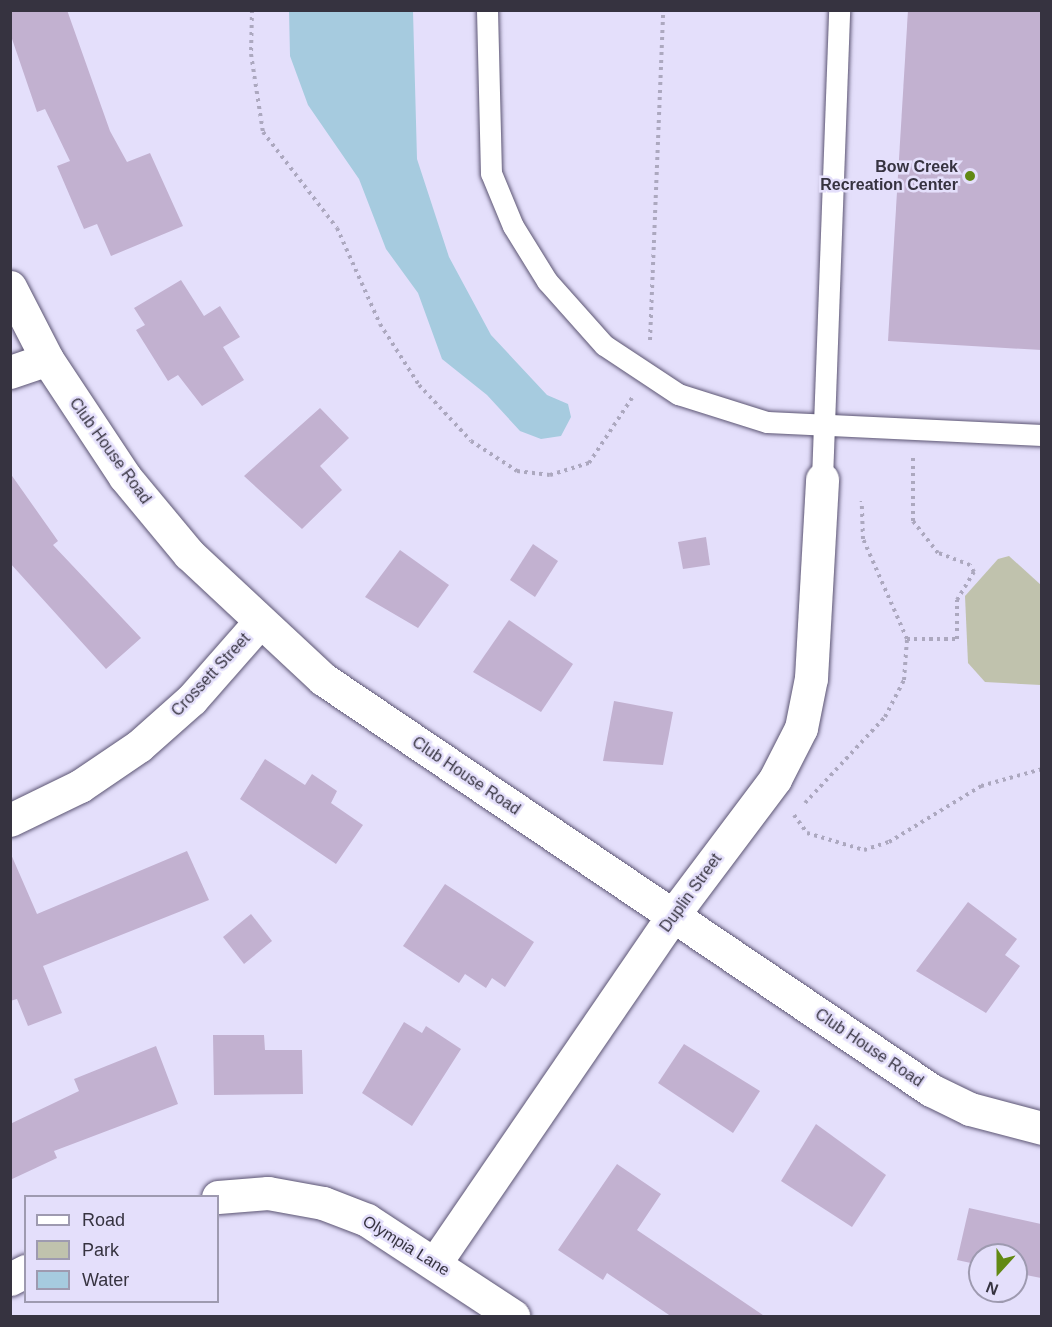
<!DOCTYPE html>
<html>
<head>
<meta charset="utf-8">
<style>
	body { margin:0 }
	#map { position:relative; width:1052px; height:1327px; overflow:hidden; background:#e4dffb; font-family:Arial,sans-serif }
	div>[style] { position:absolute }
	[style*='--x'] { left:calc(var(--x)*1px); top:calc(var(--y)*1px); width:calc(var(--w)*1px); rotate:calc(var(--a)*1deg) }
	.green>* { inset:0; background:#c0c2ad }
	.water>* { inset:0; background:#a6cbdf }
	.building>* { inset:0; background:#c2b1d0 }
	.path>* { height:4px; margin-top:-2px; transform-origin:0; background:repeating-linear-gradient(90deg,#aca8bf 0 3px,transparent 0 7.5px) }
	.roads { filter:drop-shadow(0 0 2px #5c5573) drop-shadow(0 0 2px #5c5573) }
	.lane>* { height:21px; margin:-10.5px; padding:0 10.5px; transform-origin:10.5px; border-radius:10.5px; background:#fff }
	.street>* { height:33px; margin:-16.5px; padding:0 16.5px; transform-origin:16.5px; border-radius:16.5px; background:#fff }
	.dots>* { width:16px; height:16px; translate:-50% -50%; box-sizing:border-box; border:3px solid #e4dffb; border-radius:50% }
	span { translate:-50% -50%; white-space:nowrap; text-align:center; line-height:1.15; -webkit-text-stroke:5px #e4dffb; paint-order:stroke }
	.poi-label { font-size:16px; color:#363340; font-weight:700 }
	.right { translate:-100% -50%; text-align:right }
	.street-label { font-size:16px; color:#363340 }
	.frame { position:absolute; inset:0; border:12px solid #363340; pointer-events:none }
	.legend { position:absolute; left:24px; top:1195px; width:195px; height:108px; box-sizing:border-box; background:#e4dffb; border:2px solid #9e9ab0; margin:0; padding:8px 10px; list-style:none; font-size:18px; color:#363340 }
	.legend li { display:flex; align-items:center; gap:12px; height:30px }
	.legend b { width:30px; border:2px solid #9e9ab0 }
	.north { position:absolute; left:968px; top:1243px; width:60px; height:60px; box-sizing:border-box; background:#e4dffb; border:2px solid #9e9ab0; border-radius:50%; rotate:201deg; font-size:16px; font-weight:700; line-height:24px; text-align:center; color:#363340 }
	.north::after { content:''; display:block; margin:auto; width:21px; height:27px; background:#628914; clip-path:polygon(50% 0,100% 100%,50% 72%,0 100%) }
</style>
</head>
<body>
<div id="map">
	<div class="green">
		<div style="clip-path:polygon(1009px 556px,1041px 585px,1041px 685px,985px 682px,968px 663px,965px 596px,998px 559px)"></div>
	</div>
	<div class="water">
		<div style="clip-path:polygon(289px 11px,413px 11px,417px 159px,449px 257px,491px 335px,547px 395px,568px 404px,571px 417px,561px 436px,541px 439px,520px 431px,487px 395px,442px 359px,418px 293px,386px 249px,359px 179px,308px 105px,290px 56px)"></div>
	</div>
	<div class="building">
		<div style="clip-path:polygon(10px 10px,67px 10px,110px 131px,127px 162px,150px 153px,183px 226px,111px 256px,97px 224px,84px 229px,57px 166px,70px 161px,45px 109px,37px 112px,10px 33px)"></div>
		<div style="clip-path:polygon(908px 10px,1041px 10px,1041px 350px,888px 341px)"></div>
		<div style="clip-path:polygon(181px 280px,204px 316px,220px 306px,240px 337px,223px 347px,244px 380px,202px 406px,178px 375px,168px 381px,136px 330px,145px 325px,134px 308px)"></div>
		<div style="clip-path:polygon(320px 408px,349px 438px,320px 466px,342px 490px,302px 529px,244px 476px)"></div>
		<div style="clip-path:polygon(10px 473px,58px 541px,53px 545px,141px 638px,106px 669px,10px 563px)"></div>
		<div style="clip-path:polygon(706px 537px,710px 565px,683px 569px,678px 542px)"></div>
		<div style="clip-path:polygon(533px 544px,558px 561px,535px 597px,510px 580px)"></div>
		<div style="clip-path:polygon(400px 550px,449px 585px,418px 628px,365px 597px)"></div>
		<div style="clip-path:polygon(509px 620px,573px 664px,541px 712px,473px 672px)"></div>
		<div style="clip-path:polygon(614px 701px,673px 712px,663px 765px,603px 761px)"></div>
		<div style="clip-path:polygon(265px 759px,305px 785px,312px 774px,337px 791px,331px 803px,363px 825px,336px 864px,240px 799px)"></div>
		<div style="clip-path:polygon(187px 851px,209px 900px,43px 966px,62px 1013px,28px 1026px,17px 999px,10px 1001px,10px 852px,37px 914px)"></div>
		<div style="clip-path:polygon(445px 884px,534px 942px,505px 987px,492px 978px,486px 988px,465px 974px,459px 983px,403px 946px)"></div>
		<div style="clip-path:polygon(968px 902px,1017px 939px,1005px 955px,1020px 966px,986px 1013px,916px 971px)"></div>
		<div style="clip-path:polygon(251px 914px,272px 941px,244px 964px,223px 937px)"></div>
		<div style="clip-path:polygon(404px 1022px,422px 1033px,426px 1026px,461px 1049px,412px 1126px,362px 1093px)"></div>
		<div style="clip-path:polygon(213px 1035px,264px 1035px,265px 1050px,302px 1050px,303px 1094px,214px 1095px)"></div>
		<div style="clip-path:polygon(684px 1044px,760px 1091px,733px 1133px,658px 1083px)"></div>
		<div style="clip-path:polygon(156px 1046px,178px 1104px,54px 1151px,57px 1158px,10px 1180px,10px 1124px,79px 1091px,74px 1079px)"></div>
		<div style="clip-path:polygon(816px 1124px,886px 1175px,852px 1227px,781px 1181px)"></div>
		<div style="clip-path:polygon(617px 1164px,661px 1194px,637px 1230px,766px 1317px,672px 1317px,607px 1273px,603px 1280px,558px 1250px)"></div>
		<div style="clip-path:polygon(969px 1208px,1041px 1224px,1041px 1278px,1016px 1273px,1016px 1255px,980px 1255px,980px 1265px,957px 1260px)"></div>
	</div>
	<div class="path">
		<div style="--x:252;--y:10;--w:44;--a:91.3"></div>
		<div style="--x:251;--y:54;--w:79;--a:81.3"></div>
		<div style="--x:263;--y:132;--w:121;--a:52.4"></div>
		<div style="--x:337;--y:228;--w:105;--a:65.9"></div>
		<div style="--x:380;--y:324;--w:72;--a:57.4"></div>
		<div style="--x:419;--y:385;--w:76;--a:47.1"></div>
		<div style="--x:471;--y:441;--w:55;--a:33.1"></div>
		<div style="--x:517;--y:471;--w:33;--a:7"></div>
		<div style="--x:550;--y:475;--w:41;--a:-17.1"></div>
		<div style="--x:589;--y:463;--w:78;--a:-56.5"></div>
		<div style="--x:650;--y:340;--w:330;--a:-87.7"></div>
		<div style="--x:907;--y:639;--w:50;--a:0"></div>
		<div style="--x:957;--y:639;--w:39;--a:-90"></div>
		<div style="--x:957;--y:600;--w:33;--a:-59"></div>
		<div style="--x:974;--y:572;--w:8;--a:-120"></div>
		<div style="--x:970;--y:565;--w:34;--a:-159"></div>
		<div style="--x:938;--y:553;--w:41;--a:-128"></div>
		<div style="--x:913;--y:521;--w:64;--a:-90"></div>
		<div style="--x:805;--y:803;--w:117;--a:-47.1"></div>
		<div style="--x:885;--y:717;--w:42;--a:-62.8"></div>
		<div style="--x:904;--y:680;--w:41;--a:-85.8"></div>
		<div style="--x:907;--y:639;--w:109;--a:-113.7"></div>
		<div style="--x:863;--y:539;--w:38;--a:-92"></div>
		<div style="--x:794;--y:815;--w:22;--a:54"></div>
		<div style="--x:807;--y:833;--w:59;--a:16.6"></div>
		<div style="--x:864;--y:850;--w:26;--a:-18"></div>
		<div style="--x:889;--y:842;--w:108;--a:-31.3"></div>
		<div style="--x:981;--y:786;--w:63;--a:-15.6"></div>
	</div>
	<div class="roads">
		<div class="lane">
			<div style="--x:487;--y:10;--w:163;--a:88.6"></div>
			<div style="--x:491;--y:173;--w:57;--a:67.5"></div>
			<div style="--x:513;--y:226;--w:65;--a:58.3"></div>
			<div style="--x:547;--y:281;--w:86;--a:48.3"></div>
			<div style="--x:604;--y:345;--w:89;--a:33.5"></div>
			<div style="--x:678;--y:394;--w:93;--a:17.5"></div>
			<div style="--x:767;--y:422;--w:275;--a:2.7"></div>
			<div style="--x:822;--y:479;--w:469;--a:-87.9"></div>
		</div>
		<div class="street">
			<div style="--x:10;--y:287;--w:81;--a:62.8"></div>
			<div style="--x:47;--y:359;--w:141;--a:56.5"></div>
			<div style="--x:125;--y:477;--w:100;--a:50.3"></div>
			<div style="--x:189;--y:554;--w:183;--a:43"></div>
			<div style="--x:323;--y:679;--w:734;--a:34.06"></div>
			<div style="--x:931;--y:1090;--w:43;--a:26"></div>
			<div style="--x:970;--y:1109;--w:74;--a:14.8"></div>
			<div style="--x:10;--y:372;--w:39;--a:-19"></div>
			<div style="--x:10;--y:820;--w:78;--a:-25.9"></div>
			<div style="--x:80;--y:786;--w:71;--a:-34.1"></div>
			<div style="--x:139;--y:746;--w:71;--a:-41.6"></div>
			<div style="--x:192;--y:699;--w:100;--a:-48.7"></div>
			<div style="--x:218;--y:1197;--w:50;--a:-4.6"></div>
			<div style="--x:268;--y:1193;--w:56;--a:10.3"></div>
			<div style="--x:323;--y:1203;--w:47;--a:21.1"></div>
			<div style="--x:367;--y:1220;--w:175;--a:33.3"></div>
			<div style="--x:435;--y:1263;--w:422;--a:-55.6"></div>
			<div style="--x:673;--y:915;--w:170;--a:-53.1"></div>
			<div style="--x:775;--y:779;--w:57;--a:-63"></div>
			<div style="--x:801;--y:728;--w:51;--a:-78.7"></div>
			<div style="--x:811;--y:678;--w:199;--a:-86.8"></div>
			<div style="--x:10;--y:1279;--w:18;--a:-27"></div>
		</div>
	</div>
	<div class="dots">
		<div style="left:970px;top:176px;background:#628914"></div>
	</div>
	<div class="poi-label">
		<span class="right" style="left:958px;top:176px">Bow Creek<br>Recreation Center</span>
	</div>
	<div class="street-label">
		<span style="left:110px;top:451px;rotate:54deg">Club House Road</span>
		<span style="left:211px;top:675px;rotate:-47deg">Crossett Street</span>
		<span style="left:466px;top:776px;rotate:34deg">Club House Road</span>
		<span style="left:691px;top:893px;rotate:-54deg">Duplin Street</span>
		<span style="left:869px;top:1048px;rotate:34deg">Club House Road</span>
		<span style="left:406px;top:1246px;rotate:32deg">Olympia Lane</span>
	</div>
	<div class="frame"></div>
	<ul class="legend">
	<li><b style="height:8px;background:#fff"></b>Road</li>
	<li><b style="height:16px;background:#c0c2ad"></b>Park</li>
	<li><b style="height:16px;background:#a6cbdf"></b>Water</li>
	</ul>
	<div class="north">N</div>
</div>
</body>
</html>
